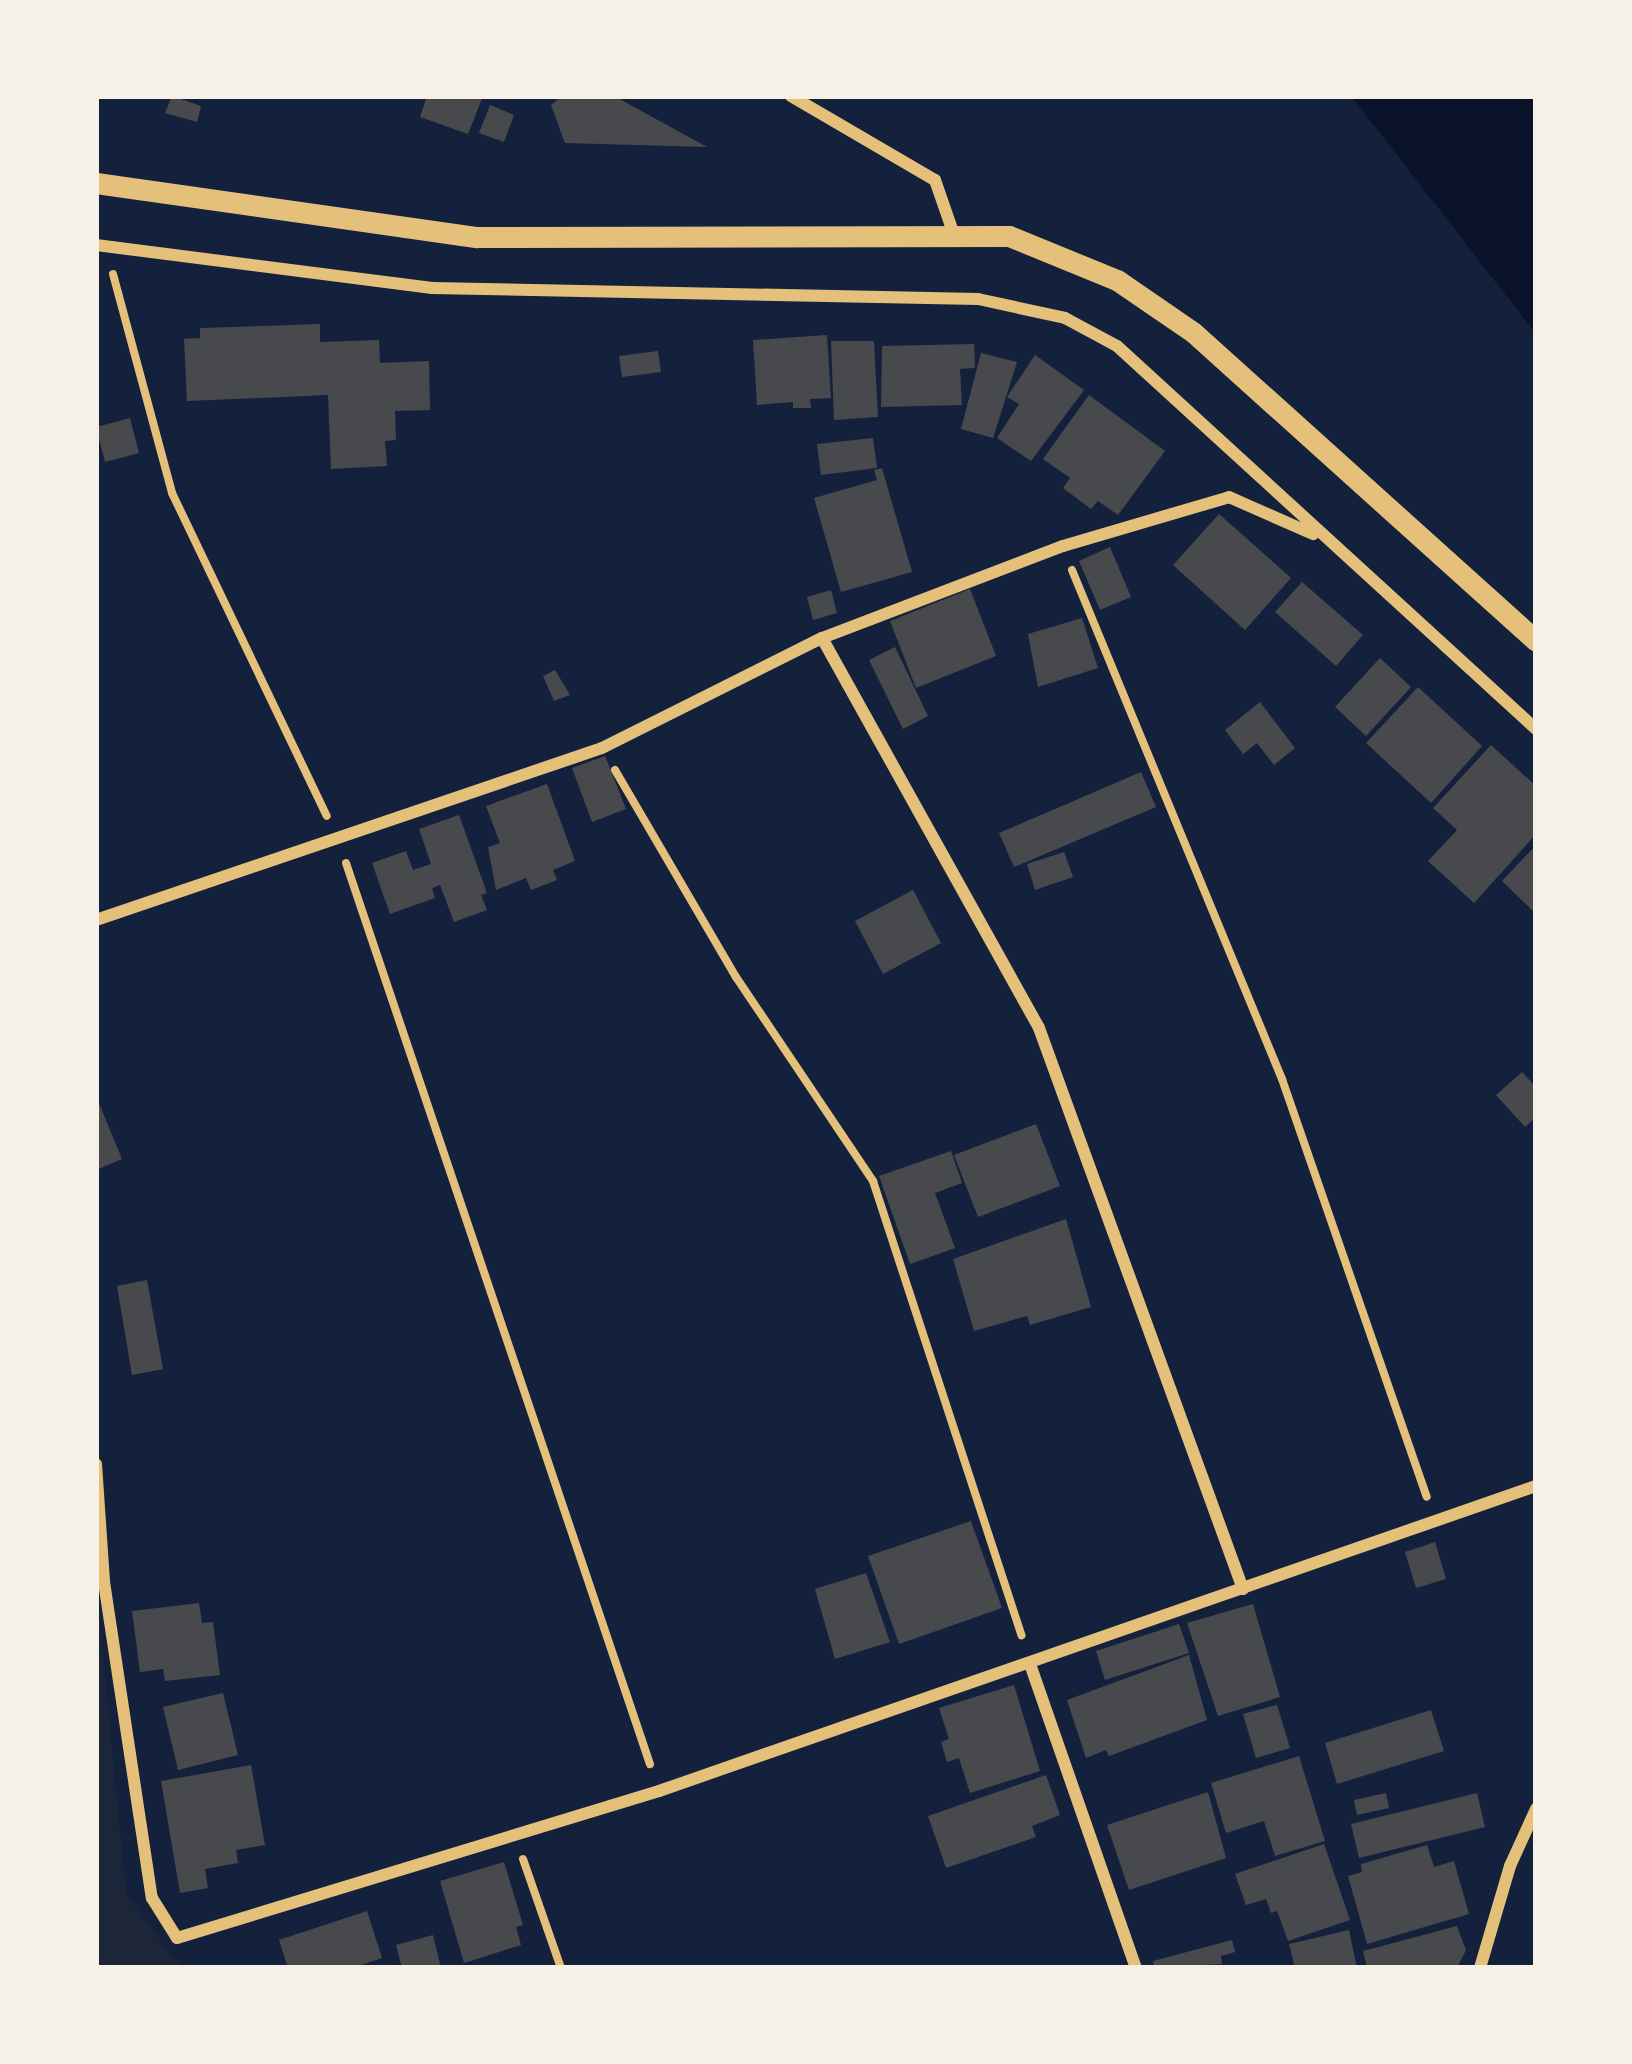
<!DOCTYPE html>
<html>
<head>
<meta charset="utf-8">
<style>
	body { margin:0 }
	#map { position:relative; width:1632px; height:2064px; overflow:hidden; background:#14213d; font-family:"Nunito Sans",sans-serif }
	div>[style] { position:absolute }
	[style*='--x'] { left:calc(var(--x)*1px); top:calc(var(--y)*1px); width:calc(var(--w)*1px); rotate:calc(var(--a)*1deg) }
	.green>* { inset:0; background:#1d2539 }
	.water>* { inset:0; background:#0b132b }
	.building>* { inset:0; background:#48494c }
	.path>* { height:8px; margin:-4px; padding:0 4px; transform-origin:4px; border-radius:4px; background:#e5c07b }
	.minor>* { height:12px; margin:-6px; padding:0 6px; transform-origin:6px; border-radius:6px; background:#e5c07b }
	.tertiary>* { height:21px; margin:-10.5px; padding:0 10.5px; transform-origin:10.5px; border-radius:10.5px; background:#e5c07b }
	span { translate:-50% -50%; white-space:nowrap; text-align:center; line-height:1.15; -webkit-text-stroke:9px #f6f1e7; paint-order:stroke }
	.frame { position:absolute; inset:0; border:99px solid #f6f1e7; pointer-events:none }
</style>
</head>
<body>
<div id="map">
	<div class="green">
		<div style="clip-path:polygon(96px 1585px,126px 1893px,174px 1959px,188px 1968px,96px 1968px)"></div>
	</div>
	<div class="water">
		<div style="clip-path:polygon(1351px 96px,1536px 96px,1536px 334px)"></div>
	</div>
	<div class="building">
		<div style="clip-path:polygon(172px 96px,201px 106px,197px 122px,165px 113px)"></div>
		<div style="clip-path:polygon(427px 96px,483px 96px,468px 134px,420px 117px)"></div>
		<div style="clip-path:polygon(562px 96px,614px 96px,707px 147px,565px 143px,551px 105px)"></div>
		<div style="clip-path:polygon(490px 105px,514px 115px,504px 142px,479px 133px)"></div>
		<div style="clip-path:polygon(320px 324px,320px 342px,379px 340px,380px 363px,429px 361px,430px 410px,395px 411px,396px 440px,385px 441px,387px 466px,331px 469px,328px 395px,187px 401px,184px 339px,200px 338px,200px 328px)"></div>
		<div style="clip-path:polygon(827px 335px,831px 398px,810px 399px,811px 408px,793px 408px,793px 402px,757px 405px,753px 340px)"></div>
		<div style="clip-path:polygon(831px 341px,874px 341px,878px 417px,834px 420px)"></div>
		<div style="clip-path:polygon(974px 344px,975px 368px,960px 369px,962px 405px,881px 407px,882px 346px)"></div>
		<div style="clip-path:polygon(658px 351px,661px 372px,622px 377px,619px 356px)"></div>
		<div style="clip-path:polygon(981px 353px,1017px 362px,993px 438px,961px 429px)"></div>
		<div style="clip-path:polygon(1035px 355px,1084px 390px,1031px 461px,997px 438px,1019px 404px,1007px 397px)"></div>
		<div style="clip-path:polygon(1089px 395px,1165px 451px,1118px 515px,1098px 501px,1091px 509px,1063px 488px,1070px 478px,1043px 459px)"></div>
		<div style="clip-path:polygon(130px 418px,139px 453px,105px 462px,96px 427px)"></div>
		<div style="clip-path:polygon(873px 438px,877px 468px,821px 475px,817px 444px)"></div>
		<div style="clip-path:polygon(882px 468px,912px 572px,841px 592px,814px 498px,877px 480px,874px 470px)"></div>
		<div style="clip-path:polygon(1219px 514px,1291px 578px,1245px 630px,1173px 565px)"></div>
		<div style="clip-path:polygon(1110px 547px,1131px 597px,1100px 610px,1079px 561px)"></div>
		<div style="clip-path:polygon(1302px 582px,1363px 635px,1336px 666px,1275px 612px)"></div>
		<div style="clip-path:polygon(970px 589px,996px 656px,916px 688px,890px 621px)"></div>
		<div style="clip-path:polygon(831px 590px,837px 613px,813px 620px,807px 597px)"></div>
		<div style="clip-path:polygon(1082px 618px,1098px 668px,1038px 687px,1028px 634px)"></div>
		<div style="clip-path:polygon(895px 647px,928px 716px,903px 729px,869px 660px)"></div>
		<div style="clip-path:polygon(1380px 658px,1411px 687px,1366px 736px,1335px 707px)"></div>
		<div style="clip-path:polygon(555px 670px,570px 695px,554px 701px,543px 676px)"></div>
		<div style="clip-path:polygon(1418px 687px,1482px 746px,1431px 803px,1366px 743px)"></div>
		<div style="clip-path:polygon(1260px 702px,1295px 748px,1274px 765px,1257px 743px,1243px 754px,1225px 730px)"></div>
		<div style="clip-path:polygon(1491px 745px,1536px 786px,1536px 834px,1474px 903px,1428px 861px,1457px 830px,1433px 808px)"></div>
		<div style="clip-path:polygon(605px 756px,626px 809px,592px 822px,572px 768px)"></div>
		<div style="clip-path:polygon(1141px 772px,1156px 807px,1014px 867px,999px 833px)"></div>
		<div style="clip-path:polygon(547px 784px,575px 861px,553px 870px,557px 880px,531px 890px,526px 878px,496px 890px,488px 847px,500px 843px,486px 806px)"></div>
		<div style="clip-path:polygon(459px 815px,487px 893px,481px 895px,487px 910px,454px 922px,440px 885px,432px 888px,435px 898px,390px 914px,372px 863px,406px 851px,413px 870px,431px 864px,419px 829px)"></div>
		<div style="clip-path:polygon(1536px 845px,1536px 914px,1502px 881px)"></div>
		<div style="clip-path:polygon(1064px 852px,1073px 877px,1035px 890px,1027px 864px)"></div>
		<div style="clip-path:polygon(913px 890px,941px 943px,883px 974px,855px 921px)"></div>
		<div style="clip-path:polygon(1522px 1072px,1536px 1087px,1536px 1117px,1525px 1127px,1496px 1095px)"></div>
		<div style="clip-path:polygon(96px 1096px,122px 1159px,96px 1170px)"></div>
		<div style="clip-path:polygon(1036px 1124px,1060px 1186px,978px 1217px,954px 1155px)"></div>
		<div style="clip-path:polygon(951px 1151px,962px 1183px,935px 1193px,955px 1248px,910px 1264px,879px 1176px)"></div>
		<div style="clip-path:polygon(1066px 1219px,1091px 1307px,1030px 1325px,1027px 1316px,974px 1331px,953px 1259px)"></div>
		<div style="clip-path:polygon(147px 1280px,163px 1369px,132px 1375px,117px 1286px)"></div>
		<div style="clip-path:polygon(971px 1521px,1002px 1608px,899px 1644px,868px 1556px)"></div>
		<div style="clip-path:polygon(1435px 1542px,1446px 1579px,1416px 1588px,1405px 1552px)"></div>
		<div style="clip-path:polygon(866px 1573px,890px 1642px,835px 1659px,815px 1589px)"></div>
		<div style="clip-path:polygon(199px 1603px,202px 1623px,213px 1622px,220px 1675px,165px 1681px,163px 1669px,140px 1672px,132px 1611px)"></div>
		<div style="clip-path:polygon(1253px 1604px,1280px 1697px,1218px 1716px,1187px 1623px)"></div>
		<div style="clip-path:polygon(1179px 1624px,1189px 1653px,1105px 1680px,1096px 1651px)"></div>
		<div style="clip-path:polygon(1189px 1655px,1207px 1720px,1109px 1756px,1106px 1750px,1086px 1758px,1067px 1700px)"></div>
		<div style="clip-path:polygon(1014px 1685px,1040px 1771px,970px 1793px,959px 1758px,947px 1762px,941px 1742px,949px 1739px,939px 1708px)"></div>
		<div style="clip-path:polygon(223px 1693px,238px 1755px,178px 1770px,163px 1707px)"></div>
		<div style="clip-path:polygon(1277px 1705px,1290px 1748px,1256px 1758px,1243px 1714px)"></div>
		<div style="clip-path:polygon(1431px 1710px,1444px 1751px,1337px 1784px,1325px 1743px)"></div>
		<div style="clip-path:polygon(1299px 1756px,1325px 1841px,1275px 1856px,1264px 1821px,1226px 1833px,1211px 1783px)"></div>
		<div style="clip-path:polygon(251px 1765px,265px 1845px,236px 1850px,238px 1863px,205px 1869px,208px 1888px,180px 1893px,161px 1781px)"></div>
		<div style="clip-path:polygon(1046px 1775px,1060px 1815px,1032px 1826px,1036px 1837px,946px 1868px,928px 1816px)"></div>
		<div style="clip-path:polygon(1208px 1792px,1226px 1858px,1129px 1890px,1107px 1825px)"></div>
		<div style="clip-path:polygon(1386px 1793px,1389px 1808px,1357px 1815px,1354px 1800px)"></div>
		<div style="clip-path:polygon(1477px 1793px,1485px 1827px,1359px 1858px,1351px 1824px)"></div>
		<div style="clip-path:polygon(1324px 1844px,1350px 1920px,1288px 1941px,1277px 1911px,1271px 1913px,1266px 1899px,1246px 1905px,1235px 1874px)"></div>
		<div style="clip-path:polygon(1427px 1845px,1434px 1867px,1454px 1861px,1469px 1914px,1367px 1944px,1348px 1876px,1362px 1872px,1361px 1864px)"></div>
		<div style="clip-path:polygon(504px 1862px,523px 1925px,516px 1927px,521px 1945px,464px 1963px,440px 1881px)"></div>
		<div style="clip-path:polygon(367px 1911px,382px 1958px,352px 1968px,288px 1968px,279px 1940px)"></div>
		<div style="clip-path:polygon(1457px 1926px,1466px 1950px,1457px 1968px,1367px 1968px,1363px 1951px)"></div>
		<div style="clip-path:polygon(1349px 1930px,1357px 1968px,1295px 1968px,1289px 1944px)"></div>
		<div style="clip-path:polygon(433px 1935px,441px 1968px,402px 1968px,396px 1945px)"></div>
		<div style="clip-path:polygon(1232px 1940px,1235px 1952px,1221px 1956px,1222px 1964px,1154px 1968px,1153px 1961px)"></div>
	</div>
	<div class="path">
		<div style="--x:113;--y:274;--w:227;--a:74.9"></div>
		<div style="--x:172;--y:493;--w:358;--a:64.4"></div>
		<div style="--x:1072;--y:570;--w:551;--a:67.58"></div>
		<div style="--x:1282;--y:1079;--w:442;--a:70.9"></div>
		<div style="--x:615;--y:770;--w:240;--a:59.7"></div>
		<div style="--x:736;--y:977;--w:246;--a:56.1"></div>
		<div style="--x:873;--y:1181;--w:478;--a:71.9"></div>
		<div style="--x:346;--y:863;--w:951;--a:71.36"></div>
		<div style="--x:523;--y:1859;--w:115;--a:70.8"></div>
	</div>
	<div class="minor">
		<div style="--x:791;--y:96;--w:167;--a:30.3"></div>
		<div style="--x:935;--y:180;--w:58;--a:70.9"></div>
		<div style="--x:96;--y:245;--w:339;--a:7.3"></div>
		<div style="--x:432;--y:288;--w:546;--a:1.15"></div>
		<div style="--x:978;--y:299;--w:89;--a:12.3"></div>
		<div style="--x:1065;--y:318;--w:59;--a:28.3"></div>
		<div style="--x:1117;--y:346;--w:568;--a:42.43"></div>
		<div style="--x:822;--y:638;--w:446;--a:60.9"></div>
		<div style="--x:1039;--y:1028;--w:597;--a:70.02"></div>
		<div style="--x:96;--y:920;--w:534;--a:-18.77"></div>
		<div style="--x:602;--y:748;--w:246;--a:-26.6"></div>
		<div style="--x:822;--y:638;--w:258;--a:-20.9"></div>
		<div style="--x:1063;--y:546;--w:173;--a:-16.4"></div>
		<div style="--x:1229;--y:497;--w:92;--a:23.8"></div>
		<div style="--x:96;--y:1464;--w:118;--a:86.1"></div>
		<div style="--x:104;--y:1582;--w:320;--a:81.4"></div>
		<div style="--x:152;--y:1898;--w:47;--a:58"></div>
		<div style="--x:177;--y:1938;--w:504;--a:-16.96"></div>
		<div style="--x:659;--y:1791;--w:929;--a:-19.18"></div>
		<div style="--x:1030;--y:1664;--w:322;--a:70.8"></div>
		<div style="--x:1480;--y:1968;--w:106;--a:-73.6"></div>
		<div style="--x:1510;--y:1866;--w:63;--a:-65.5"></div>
	</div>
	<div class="tertiary">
		<div style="--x:96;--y:183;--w:385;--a:8.1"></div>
		<div style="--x:477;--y:237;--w:532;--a:-0.11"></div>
		<div style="--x:1009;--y:236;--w:117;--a:22.2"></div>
		<div style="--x:1117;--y:280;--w:93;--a:34.5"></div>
		<div style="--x:1194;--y:333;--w:460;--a:42"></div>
	</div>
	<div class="frame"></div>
</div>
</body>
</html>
